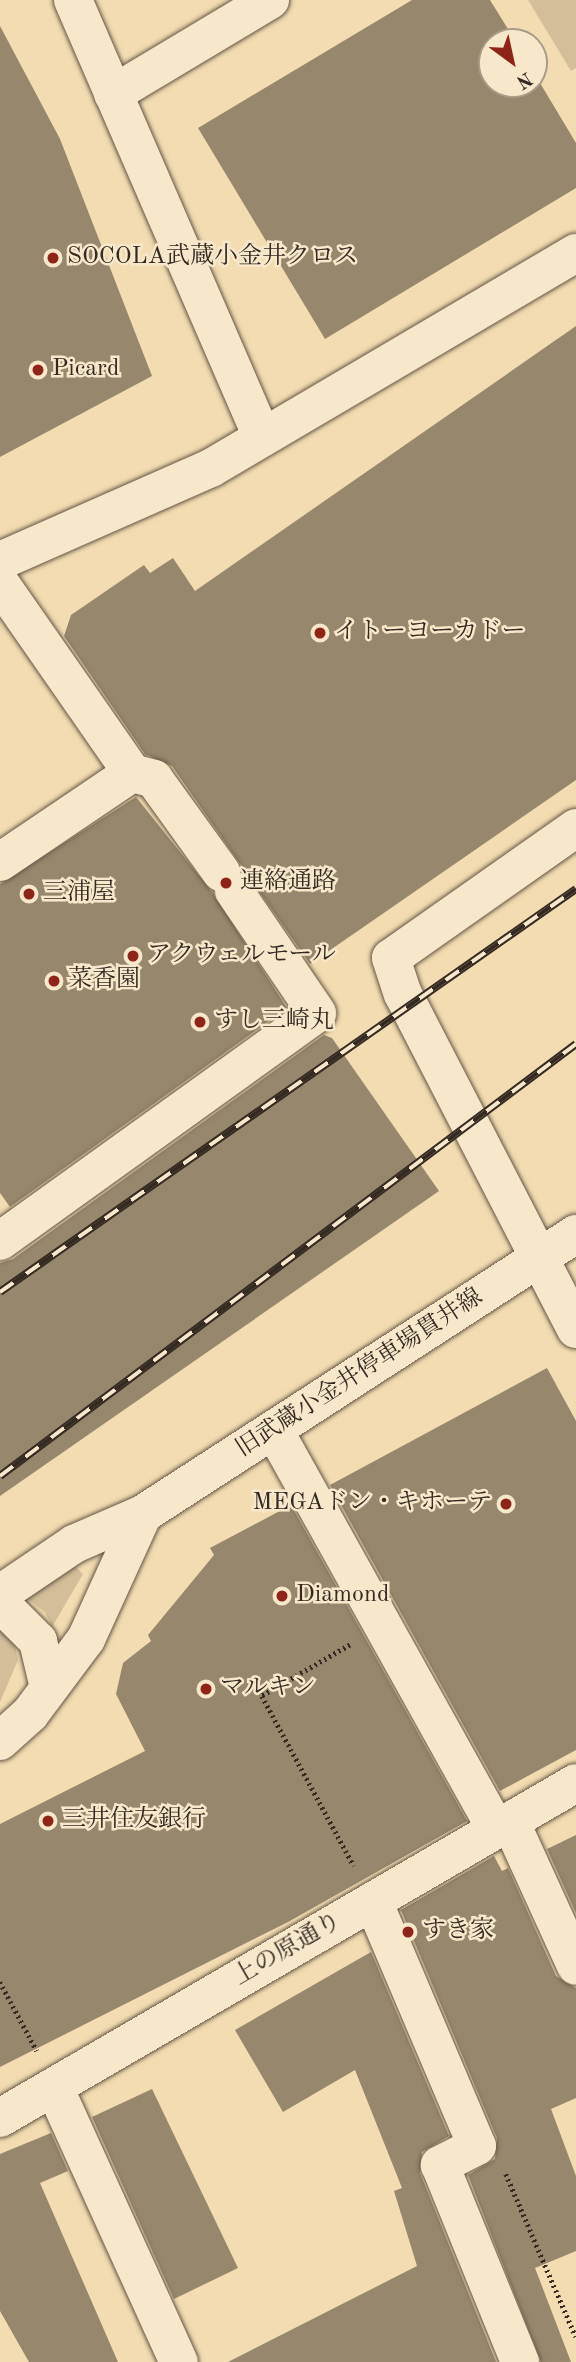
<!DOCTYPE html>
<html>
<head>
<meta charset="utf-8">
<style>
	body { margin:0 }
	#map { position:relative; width:576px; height:2362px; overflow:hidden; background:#f3dcb1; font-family:"Old Standard TT","Noto Serif JP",serif }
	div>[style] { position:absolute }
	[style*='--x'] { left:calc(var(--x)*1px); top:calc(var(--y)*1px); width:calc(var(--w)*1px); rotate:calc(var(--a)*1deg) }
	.green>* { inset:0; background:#d3be99 }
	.building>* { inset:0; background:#97876c }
	.path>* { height:4.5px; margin-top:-2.25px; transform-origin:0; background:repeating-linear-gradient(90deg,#342a22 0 2px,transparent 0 5.5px) }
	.roads { filter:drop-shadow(0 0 2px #645646) drop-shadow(0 0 2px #645646) }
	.minor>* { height:38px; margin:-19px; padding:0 19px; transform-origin:19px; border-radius:19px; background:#f7e8cc }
	.rail>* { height:8px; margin-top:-4px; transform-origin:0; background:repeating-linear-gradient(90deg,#f7e8cc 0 16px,#342a22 0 32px); box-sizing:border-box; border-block:2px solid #342a22 }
	.dots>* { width:19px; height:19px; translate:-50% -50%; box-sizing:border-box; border:4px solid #f7e8cc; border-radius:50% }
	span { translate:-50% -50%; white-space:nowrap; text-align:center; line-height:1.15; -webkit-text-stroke:5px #f7e8cc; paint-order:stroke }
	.poi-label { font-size:24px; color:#342a22 }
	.left { translate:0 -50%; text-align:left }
	.right { translate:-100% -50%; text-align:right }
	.street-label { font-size:24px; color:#342a22 }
	.north { position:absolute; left:478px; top:28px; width:70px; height:70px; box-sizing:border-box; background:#f7e8cc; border:2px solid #a99c88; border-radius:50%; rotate:147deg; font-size:19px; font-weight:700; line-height:28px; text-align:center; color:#342a22 }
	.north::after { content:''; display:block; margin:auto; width:24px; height:32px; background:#8f2418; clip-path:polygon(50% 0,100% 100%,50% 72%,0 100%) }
</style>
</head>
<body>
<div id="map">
	<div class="green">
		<div style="clip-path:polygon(528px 0,576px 0,576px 68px,571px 71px)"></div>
		<div style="clip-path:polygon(69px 1561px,83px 1574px,52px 1627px,45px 1612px,20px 1593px)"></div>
		<div style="clip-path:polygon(0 1628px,14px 1641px,18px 1660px,0 1702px)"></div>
	</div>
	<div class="building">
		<div style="clip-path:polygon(412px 0,490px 0,516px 42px,492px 42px,492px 84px,534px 84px,534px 73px,576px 143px,576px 188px,325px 339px,198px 128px)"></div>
		<div style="clip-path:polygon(0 26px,60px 139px,152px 376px,0 457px)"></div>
		<div style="clip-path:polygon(576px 326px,576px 780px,310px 964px,172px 766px,145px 754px,64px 636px,71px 615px,144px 565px,150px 573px,173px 558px,195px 591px)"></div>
		<div style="clip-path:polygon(136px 797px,212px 892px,287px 1008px,10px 1207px,0 1193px,0 884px)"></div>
		<div style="clip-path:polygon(324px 1035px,332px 1038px,439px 1191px,0 1496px,0 1263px,13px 1259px)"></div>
		<div style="clip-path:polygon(547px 1368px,576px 1421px,576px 1750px,500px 1791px,330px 1485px)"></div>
		<div style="clip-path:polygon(291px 1505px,467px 1821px,288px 1922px,0 2067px,0 1824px,145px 1751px,116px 1694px,123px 1663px,151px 1641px,148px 1635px,214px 1555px,210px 1548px)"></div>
		<div style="clip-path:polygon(576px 1835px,576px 1913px,547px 1849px)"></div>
		<div style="clip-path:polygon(494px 1856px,502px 1871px,508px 1868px,556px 1976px,576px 1988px,576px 2098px,551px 2109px,576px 2176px,576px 2251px,535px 2268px,571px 2362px,541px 2362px,468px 2175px,495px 2159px,497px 2138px,401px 1910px)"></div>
		<div style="clip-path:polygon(371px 1952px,449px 2136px,422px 2152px,420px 2173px,496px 2362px,228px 2362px,417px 2266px,394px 2191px,402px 2188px,355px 2070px,283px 2112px,235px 2030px)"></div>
		<div style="clip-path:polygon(152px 2089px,238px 2268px,174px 2299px,92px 2117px)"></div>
		<div style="clip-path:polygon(51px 2133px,68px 2171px,40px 2183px,118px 2362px,29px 2362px,0 2311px,0 2154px)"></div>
	</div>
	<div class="path">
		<div style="--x:350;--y:1645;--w:102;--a:149.9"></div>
		<div style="--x:262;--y:1696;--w:193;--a:61.6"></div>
		<div style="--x:0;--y:1982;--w:78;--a:61.8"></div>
		<div style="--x:506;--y:2174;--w:177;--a:66.8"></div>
	</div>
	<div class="roads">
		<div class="minor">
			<div style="--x:73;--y:0;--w:473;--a:66.6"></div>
			<div style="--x:113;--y:94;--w:183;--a:-30.9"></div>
			<div style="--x:0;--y:561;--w:231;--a:-23.8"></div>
			<div style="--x:211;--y:468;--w:424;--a:-30.5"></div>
			<div style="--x:0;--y:583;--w:231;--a:55.2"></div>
			<div style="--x:132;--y:773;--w:23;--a:15"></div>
			<div style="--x:154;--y:779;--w:115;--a:54.2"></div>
			<div style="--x:576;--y:828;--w:226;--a:144.9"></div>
			<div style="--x:391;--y:958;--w:38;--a:72"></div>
			<div style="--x:403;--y:994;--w:377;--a:62.7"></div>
			<div style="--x:0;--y:862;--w:159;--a:-34"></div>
			<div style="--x:0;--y:1241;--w:390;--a:-35.7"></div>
			<div style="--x:317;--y:1013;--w:148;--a:-124.2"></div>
			<div style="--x:274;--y:1430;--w:457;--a:60.9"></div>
			<div style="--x:0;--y:1594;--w:89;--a:-34"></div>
			<div style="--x:74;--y:1544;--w:75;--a:-23.5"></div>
			<div style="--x:143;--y:1514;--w:516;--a:-32.89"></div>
			<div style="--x:0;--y:1603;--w:54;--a:45"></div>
			<div style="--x:38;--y:1641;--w:48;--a:76.8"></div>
			<div style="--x:0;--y:1741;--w:40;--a:-42"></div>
			<div style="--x:30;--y:1714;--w:94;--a:-53.3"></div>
			<div style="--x:86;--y:1639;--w:137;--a:-65.5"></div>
			<div style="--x:510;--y:1821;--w:159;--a:65.5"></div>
			<div style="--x:373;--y:1901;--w:266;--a:67"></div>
			<div style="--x:477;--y:2146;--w:42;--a:152.8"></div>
			<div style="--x:440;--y:2165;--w:213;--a:67.9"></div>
			<div style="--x:54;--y:2087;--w:302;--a:65.6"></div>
			<div style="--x:0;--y:2118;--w:666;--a:-30.18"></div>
		</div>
	</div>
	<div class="rail">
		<div style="--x:0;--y:1292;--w:703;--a:-34.98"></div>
		<div style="--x:0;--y:1476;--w:720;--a:-36.87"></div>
	</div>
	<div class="dots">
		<div style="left:53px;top:258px;background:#8f2418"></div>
		<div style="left:38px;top:370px;background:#8f2418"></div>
		<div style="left:320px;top:633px;background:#8f2418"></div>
		<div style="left:226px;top:883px;background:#8f2418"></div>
		<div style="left:29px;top:894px;background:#8f2418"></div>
		<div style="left:133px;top:956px;background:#8f2418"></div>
		<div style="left:54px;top:981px;background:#8f2418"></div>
		<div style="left:200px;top:1022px;background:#8f2418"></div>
		<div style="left:506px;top:1504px;background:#8f2418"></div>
		<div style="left:282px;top:1596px;background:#8f2418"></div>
		<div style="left:206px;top:1689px;background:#8f2418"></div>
		<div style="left:48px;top:1821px;background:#8f2418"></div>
		<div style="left:408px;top:1932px;background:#8f2418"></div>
	</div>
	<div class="poi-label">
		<span class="left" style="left:67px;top:258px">SOCOLA武蔵小金井クロス</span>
		<span class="left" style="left:52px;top:370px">Picard</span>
		<span class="left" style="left:334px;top:633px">イトーヨーカドー</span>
		<span class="left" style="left:240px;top:883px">連絡通路</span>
		<span class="left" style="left:43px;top:894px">三浦屋</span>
		<span class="left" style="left:147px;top:956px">アクウェルモール</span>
		<span class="left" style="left:68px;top:981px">菜香園</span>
		<span class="left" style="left:214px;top:1022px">すし三崎丸</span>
		<span class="right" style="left:492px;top:1504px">MEGAドン・キホーテ</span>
		<span class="left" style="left:296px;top:1596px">Diamond</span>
		<span class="left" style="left:220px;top:1689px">マルキン</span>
		<span class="left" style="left:62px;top:1821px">三井住友銀行</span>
		<span class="left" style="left:422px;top:1932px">すき家</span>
	</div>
	<div class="street-label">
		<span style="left:360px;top:1374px;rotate:-33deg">旧武蔵小金井停車場貫井線</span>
		<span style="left:288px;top:1950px;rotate:-30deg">上の原通り</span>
	</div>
	<div class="north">N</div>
</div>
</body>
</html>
